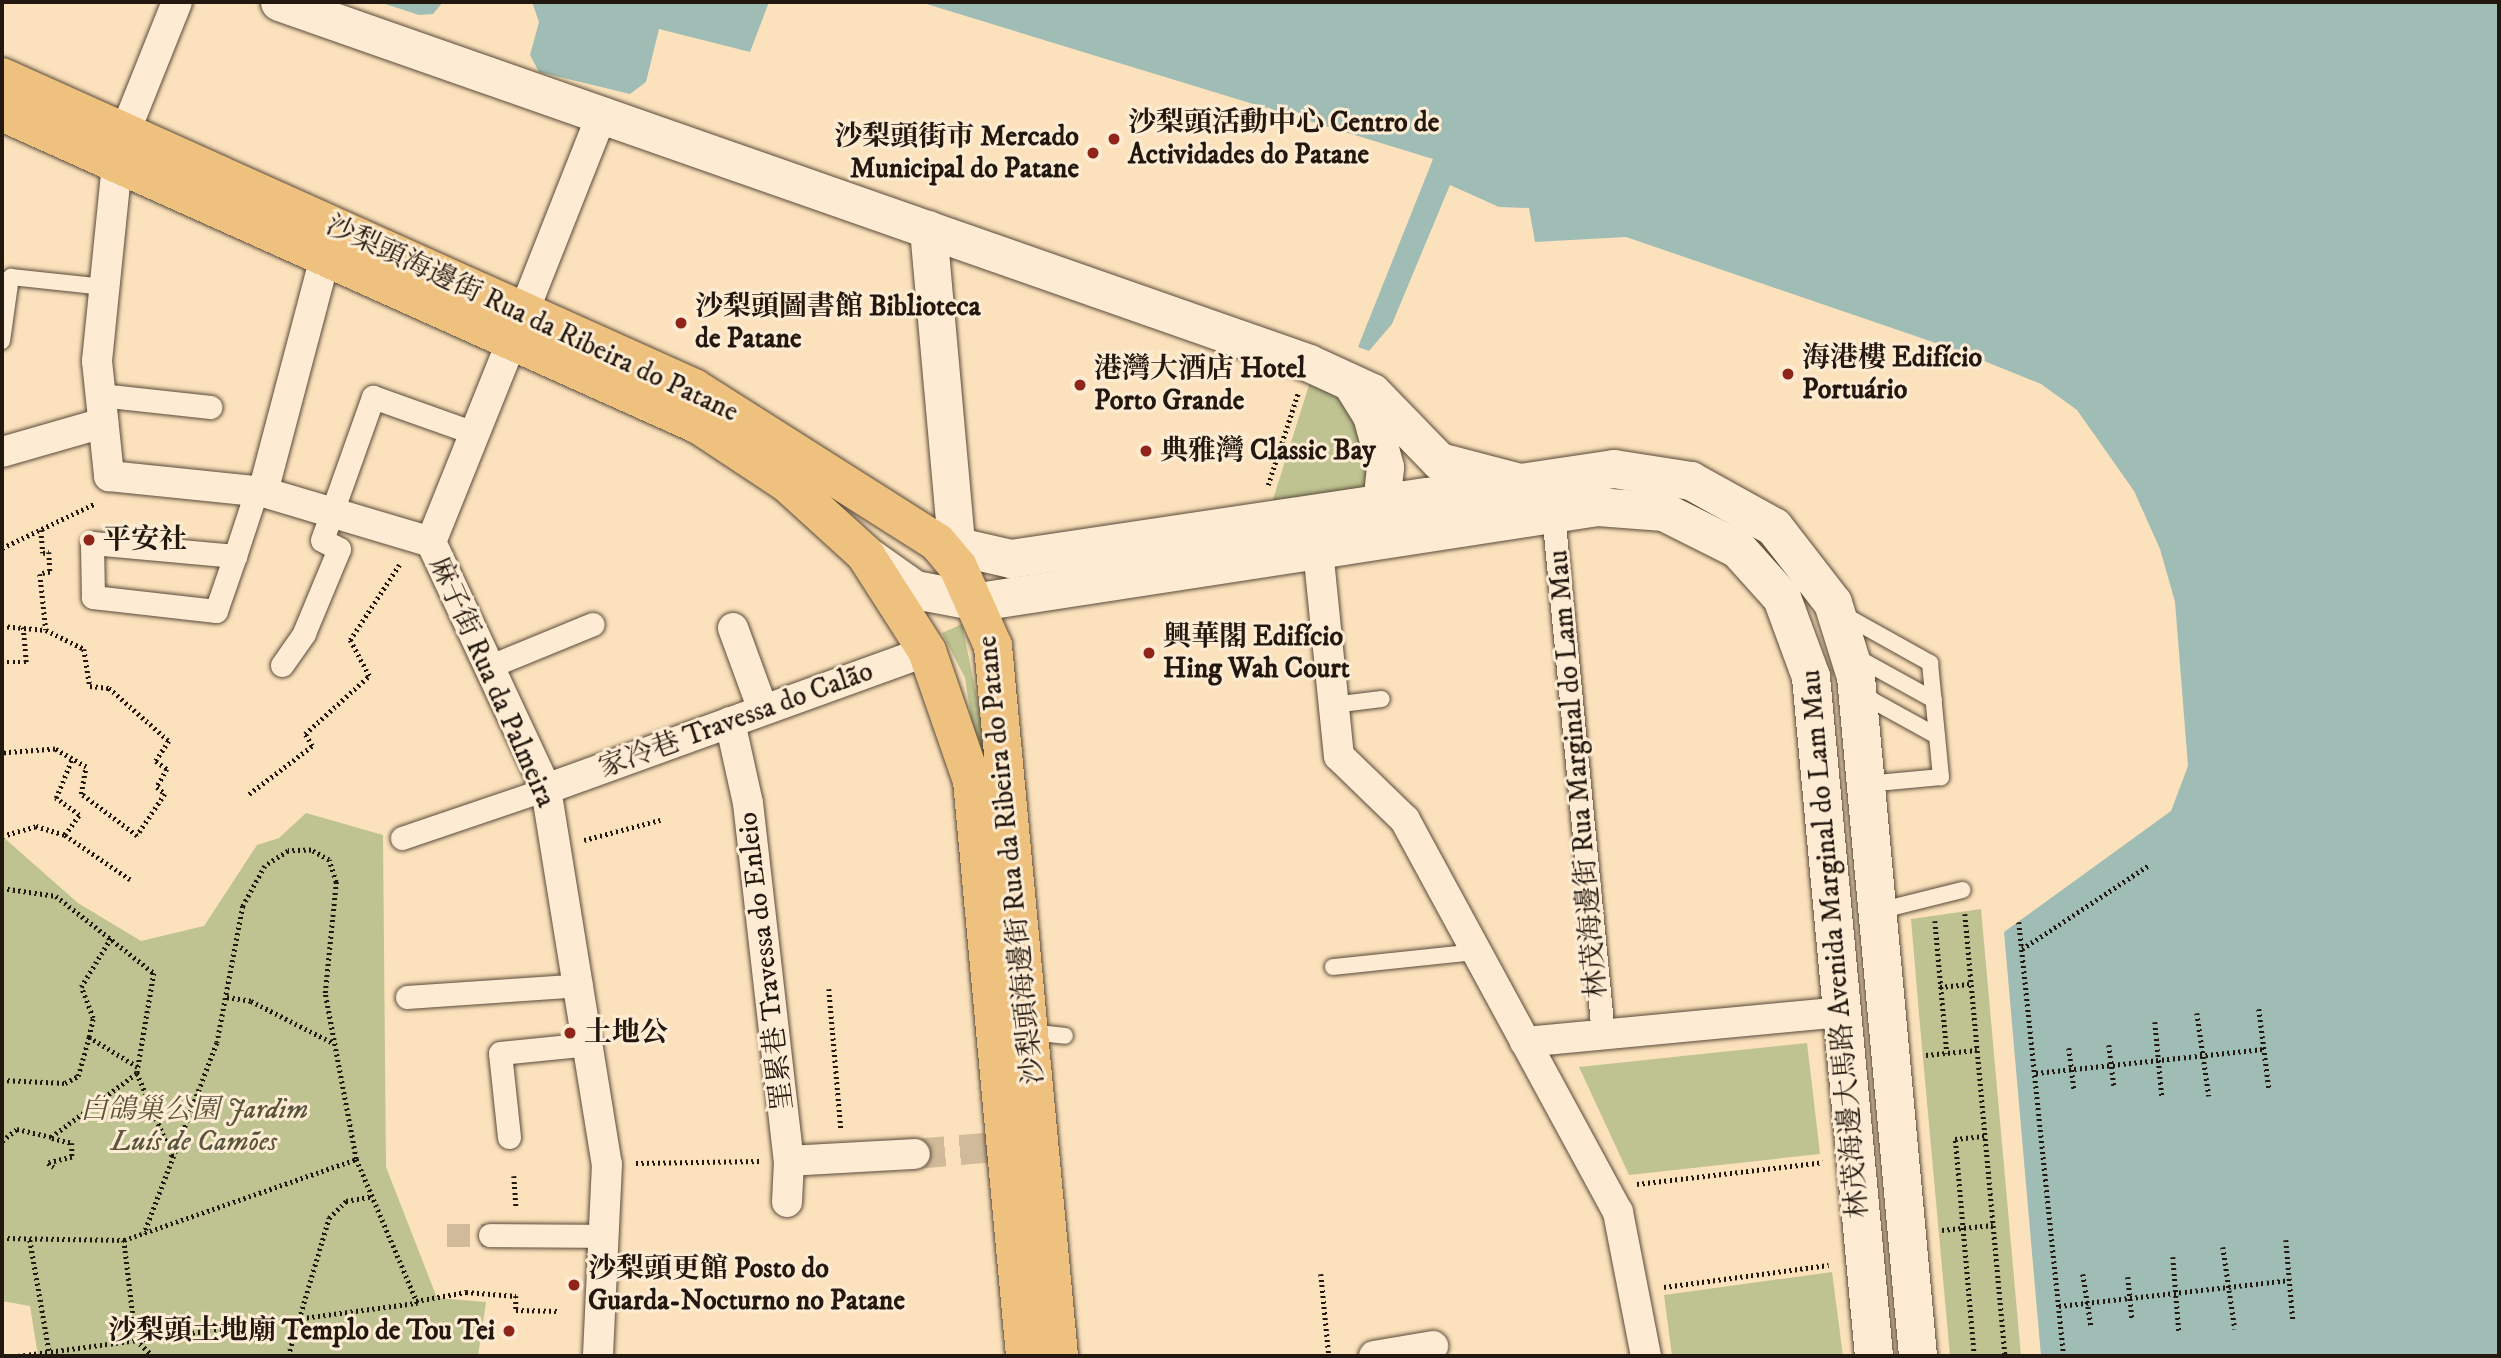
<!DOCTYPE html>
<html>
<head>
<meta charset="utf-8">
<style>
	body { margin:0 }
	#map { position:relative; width:2501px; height:1358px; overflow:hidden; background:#fce2bc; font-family:"IM FELL DW Pica","Noto Serif SC",serif }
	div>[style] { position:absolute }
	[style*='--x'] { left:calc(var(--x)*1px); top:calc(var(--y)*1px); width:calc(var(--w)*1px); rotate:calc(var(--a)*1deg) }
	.green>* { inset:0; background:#bec391 }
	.water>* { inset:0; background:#a0bdb5 }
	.pedestrian-tunnel>* { height:23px; margin-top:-11.5px; transform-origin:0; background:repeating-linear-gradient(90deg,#d1ba99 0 23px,transparent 0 34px) }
	.minor-tunnel>* { height:30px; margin-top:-15px; transform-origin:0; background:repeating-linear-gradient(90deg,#d1ba99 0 30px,transparent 0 45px) }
	.path>* { height:4.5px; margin-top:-2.25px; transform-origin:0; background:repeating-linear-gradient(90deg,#23180f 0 2px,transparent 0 5.5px) }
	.roads { filter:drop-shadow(0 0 2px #594a3a) drop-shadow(0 0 2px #594a3a) }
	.service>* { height:16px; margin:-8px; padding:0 8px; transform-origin:8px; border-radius:8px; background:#fdecd3 }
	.pedestrian>* { height:23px; margin:-11.5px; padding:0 11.5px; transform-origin:11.5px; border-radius:11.5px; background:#fdecd3 }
	.minor>* { height:30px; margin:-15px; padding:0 15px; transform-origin:15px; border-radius:15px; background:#fdecd3 }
	.tertiary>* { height:37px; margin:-18.5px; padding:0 18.5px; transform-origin:18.5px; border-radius:18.5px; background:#fdecd3 }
	.secondary>* { height:38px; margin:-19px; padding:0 19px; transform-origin:19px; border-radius:19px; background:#fdecd3 }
	.primary>* { height:38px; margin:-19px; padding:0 19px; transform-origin:19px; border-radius:19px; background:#eec17e }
	.dots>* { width:19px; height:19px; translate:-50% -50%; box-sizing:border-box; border:4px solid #fdecd3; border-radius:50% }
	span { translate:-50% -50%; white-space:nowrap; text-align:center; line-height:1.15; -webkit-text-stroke:6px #fdecd3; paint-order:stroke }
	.poi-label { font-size:28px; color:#23180f; font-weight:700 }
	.left { translate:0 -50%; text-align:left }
	.right { translate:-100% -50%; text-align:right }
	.street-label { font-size:28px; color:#23180f }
	.park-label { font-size:28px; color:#59543c; font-style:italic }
	.frame { position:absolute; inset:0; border:4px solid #23180f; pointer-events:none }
</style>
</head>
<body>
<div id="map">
	<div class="green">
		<div style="clip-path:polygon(1311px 379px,1354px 401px,1374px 488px,1269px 512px)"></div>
		<div style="clip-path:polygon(962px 624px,984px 732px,991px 844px,965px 678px,942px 633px)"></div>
		<div style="clip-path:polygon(306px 813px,383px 835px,386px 1167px,437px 1298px,486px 1302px,478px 1356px,38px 1356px,30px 1306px,2px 1301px,2px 836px,78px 903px,141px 941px,204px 926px,257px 845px,279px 838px)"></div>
		<div style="clip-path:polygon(1981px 909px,2021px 1356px,1950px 1356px,1919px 1014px,1911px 919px)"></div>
		<div style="clip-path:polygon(1807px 1043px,1820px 1154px,1629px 1175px,1579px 1067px)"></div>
		<div style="clip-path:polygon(1832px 1272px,1843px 1356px,1672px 1356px,1664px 1295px)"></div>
	</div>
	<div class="water">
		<div style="clip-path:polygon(379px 2px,443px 2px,433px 14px,419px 15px)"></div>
		<div style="clip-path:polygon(532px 2px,769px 2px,750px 52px,659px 29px,646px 82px,630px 94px,539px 72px,530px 55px,539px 22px)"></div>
		<div style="clip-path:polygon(920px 2px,2499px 2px,2499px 1356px,2041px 1356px,2004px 932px,2171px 811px,2188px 766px,2175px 602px,2160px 549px,2134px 491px,2077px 410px,2041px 384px,1962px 352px,1626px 237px,1535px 242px,1529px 208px,1499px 207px,1450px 185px,1392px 324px,1369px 351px,1358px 347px,1433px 159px)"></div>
	</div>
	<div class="pedestrian-tunnel">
		<div style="--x:447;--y:1235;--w:43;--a:0"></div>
	</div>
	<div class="minor-tunnel">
		<div style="--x:915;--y:1154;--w:91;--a:-5"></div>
	</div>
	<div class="path">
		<div style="--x:1268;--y:485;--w:97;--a:-71.9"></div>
		<div style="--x:41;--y:530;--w:23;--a:85"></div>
		<div style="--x:43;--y:553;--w:6;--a:-9"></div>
		<div style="--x:49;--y:552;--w:20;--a:87"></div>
		<div style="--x:50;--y:572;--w:10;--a:169"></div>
		<div style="--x:40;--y:574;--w:56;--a:83.9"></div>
		<div style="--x:2;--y:548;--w:102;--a:-25.6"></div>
		<div style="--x:2;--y:626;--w:44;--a:5.2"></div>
		<div style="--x:46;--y:630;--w:42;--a:26.6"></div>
		<div style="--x:84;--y:649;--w:37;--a:81"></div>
		<div style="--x:90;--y:686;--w:19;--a:6"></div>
		<div style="--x:109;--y:688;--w:80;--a:41.5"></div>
		<div style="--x:169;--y:741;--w:24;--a:123"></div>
		<div style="--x:156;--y:761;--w:14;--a:36"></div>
		<div style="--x:167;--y:769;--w:21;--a:119"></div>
		<div style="--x:157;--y:787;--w:11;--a:41"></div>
		<div style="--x:165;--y:794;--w:50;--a:123.7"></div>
		<div style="--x:137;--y:836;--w:70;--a:-143.1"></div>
		<div style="--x:81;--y:794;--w:27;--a:-80"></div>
		<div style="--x:86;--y:767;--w:36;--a:-150"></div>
		<div style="--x:55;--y:749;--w:53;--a:175.7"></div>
		<div style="--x:2;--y:662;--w:24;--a:0"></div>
		<div style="--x:26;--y:662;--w:35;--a:-95"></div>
		<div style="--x:249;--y:794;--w:79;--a:-37.3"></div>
		<div style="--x:312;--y:746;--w:14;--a:-120"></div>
		<div style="--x:305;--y:734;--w:86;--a:-42.2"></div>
		<div style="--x:369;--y:676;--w:41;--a:-117.8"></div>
		<div style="--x:350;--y:640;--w:90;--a:-56.8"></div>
		<div style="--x:65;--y:835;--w:24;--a:-55"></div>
		<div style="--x:79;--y:815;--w:29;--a:-144"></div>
		<div style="--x:56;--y:798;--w:42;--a:-67.7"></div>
		<div style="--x:2;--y:836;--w:35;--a:-16"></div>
		<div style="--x:36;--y:826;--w:30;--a:17"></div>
		<div style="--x:65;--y:835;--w:80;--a:34.3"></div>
		<div style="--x:584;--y:840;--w:79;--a:-14.7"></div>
		<div style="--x:2;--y:888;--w:55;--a:8.4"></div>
		<div style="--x:56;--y:896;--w:125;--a:38.2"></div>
		<div style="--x:154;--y:973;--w:101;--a:99.6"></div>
		<div style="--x:137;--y:1073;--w:92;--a:67"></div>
		<div style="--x:1965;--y:914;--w:444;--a:84.8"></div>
		<div style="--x:1935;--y:921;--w:133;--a:84.8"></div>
		<div style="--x:2019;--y:922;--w:436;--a:84.1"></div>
		<div style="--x:2022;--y:949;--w:152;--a:-33.5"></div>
		<div style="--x:1940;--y:987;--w:31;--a:-6"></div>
		<div style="--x:829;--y:989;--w:140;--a:85.1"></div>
		<div style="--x:227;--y:997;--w:24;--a:9"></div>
		<div style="--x:251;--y:1001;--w:92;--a:27.1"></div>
		<div style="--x:2259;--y:1009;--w:80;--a:82.8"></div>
		<div style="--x:2197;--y:1013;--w:84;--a:81.8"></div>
		<div style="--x:2155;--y:1022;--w:74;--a:84.6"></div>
		<div style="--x:89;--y:1037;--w:19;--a:-78"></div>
		<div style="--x:93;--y:1018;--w:33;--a:-111"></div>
		<div style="--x:81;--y:987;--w:60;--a:-58.7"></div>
		<div style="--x:2109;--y:1045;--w:41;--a:83"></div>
		<div style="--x:2069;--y:1048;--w:41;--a:83"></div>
		<div style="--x:1926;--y:1055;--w:51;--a:-5.6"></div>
		<div style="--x:2036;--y:1073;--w:229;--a:-6"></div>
		<div style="--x:2;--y:1080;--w:63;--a:2.7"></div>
		<div style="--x:65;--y:1083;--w:15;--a:-28"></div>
		<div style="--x:78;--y:1076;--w:41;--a:-74.2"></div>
		<div style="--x:89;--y:1037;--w:57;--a:31.5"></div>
		<div style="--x:52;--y:1138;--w:21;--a:14"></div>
		<div style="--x:72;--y:1143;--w:14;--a:90"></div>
		<div style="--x:72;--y:1157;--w:25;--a:166"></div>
		<div style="--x:48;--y:1163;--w:7;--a:34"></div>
		<div style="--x:2;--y:1141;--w:19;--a:-39"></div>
		<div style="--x:17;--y:1129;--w:35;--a:13"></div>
		<div style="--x:51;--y:1137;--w:107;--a:-36.7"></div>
		<div style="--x:636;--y:1163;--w:124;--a:-0.9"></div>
		<div style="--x:514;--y:1176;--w:31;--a:86"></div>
		<div style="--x:1637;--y:1184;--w:187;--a:-6.7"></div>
		<div style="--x:1942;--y:1230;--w:51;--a:-5.6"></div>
		<div style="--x:2;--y:1238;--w:122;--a:0.9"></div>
		<div style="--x:124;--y:1240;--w:246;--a:-19.2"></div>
		<div style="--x:30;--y:1240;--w:118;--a:80.2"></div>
		<div style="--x:124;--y:1240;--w:101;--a:83.2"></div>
		<div style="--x:136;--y:1340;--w:23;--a:43"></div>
		<div style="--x:2286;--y:1240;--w:80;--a:85"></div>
		<div style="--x:2223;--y:1247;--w:83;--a:81.7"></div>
		<div style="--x:2173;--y:1257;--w:75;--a:85.4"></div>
		<div style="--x:1321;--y:1274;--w:82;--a:84.4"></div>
		<div style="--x:2083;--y:1274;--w:52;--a:81.1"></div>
		<div style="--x:2128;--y:1277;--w:41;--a:84.4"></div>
		<div style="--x:1664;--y:1287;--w:166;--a:-7.6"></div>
		<div style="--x:416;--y:1301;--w:51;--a:-10.2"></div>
		<div style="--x:466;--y:1292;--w:50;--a:4.6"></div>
		<div style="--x:516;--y:1296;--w:14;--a:90"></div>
		<div style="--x:516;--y:1310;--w:43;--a:1.3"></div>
		<div style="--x:2059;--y:1306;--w:231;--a:-6.4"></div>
		<div style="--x:18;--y:1356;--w:403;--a:-7.6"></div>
		<div style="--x:417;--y:1303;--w:156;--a:-113"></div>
		<div style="--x:356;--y:1159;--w:169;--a:-100.6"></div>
		<div style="--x:325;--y:993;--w:112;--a:-84.3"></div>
		<div style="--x:336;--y:882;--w:23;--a:-108"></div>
		<div style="--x:329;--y:860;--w:21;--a:-151"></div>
		<div style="--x:311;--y:850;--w:23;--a:178"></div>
		<div style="--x:288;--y:851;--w:27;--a:147"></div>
		<div style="--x:265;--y:866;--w:46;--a:118.8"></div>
		<div style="--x:243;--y:906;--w:139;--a:100.7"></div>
		<div style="--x:217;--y:1043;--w:204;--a:110.9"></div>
		<div style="--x:288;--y:1356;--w:144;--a:-73.5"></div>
		<div style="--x:329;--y:1218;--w:24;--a:-45"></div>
		<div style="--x:346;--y:1201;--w:27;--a:-10"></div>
		<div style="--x:1974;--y:1356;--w:218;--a:-95"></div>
		<div style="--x:1955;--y:1139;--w:30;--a:-6"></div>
	</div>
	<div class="roads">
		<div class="service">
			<div style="--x:2;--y:341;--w:65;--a:-82"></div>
			<div style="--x:11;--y:277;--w:94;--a:6.1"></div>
			<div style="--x:1842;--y:614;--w:101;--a:29.1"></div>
			<div style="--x:1930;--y:663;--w:115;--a:84.5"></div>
			<div style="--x:1941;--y:777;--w:75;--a:174.7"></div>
			<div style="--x:1856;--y:657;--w:89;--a:28.9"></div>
			<div style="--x:1859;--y:693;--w:89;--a:28.9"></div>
			<div style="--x:1333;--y:705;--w:49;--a:-7"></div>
			<div style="--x:1878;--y:911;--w:87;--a:-14"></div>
			<div style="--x:1333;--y:967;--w:144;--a:-6"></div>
			<div style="--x:1029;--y:1032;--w:36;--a:6"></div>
		</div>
		<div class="pedestrian">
			<div style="--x:100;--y:395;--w:111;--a:6.2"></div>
			<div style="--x:1553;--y:513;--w:523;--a:84.52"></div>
			<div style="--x:235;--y:556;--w:58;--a:109.1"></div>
			<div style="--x:216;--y:611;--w:124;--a:-173.5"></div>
			<div style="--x:93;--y:597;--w:54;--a:-91.1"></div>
			<div style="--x:92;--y:543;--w:144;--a:5.2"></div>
			<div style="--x:235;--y:556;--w:67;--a:-71.8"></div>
			<div style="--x:282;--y:665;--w:39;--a:-55"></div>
			<div style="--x:304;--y:633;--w:91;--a:-67.4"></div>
			<div style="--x:339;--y:549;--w:19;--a:-152"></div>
			<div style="--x:322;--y:540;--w:152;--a:-70.4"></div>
			<div style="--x:373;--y:397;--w:107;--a:19.6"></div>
			<div style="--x:488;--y:667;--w:113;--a:-22.3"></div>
			<div style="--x:402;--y:838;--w:152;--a:-18.8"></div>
			<div style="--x:407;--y:997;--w:174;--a:-3.9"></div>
			<div style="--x:509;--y:1137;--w:84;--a:-96.1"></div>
			<div style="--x:500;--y:1053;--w:90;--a:-5.7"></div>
			<div style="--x:490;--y:1235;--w:115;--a:0.5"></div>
		</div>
		<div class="minor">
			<div style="--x:125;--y:132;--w:140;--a:-68.2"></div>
			<div style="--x:117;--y:164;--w:198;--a:95.8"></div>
			<div style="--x:97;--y:361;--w:116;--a:84"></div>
			<div style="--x:109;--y:476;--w:155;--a:5.9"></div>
			<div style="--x:263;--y:492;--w:175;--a:16.6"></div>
			<div style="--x:431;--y:542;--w:272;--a:65"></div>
			<div style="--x:546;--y:789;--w:380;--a:80.8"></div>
			<div style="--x:607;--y:1164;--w:192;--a:92.7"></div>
			<div style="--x:529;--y:332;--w:22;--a:-103"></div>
			<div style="--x:524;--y:311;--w:212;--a:-68.4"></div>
			<div style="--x:2;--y:452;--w:105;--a:-16"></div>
			<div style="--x:263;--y:492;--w:243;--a:-75.2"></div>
			<div style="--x:431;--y:542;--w:217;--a:-68.1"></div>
			<div style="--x:1318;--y:550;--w:207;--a:84.2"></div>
			<div style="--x:1339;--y:756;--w:92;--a:44.1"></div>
			<div style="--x:1405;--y:820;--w:446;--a:61.5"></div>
			<div style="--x:1618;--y:1212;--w:147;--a:79"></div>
			<div style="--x:733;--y:628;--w:87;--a:69.9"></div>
			<div style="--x:730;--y:722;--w:83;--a:77.5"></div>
			<div style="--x:748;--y:803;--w:360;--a:83.5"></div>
			<div style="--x:789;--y:1161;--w:41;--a:92.8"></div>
			<div style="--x:546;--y:789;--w:405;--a:-19.9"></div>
			<div style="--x:1525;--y:1042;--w:318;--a:-5.4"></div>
			<div style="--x:789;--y:1161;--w:126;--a:-3.2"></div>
			<div style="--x:1374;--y:1356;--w:60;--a:-9.6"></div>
		</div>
		<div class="tertiary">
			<div style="--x:279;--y:2;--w:1091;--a:19.31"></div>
			<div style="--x:1309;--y:363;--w:69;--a:24.7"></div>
			<div style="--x:1372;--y:392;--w:96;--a:45.8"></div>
			<div style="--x:1439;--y:461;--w:80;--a:14.6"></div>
			<div style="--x:928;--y:229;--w:339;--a:84.9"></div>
			<div style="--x:1354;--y:388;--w:32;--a:58"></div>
			<div style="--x:1371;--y:415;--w:54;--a:74.9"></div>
			<div style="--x:1385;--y:467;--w:65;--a:96.1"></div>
		</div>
		<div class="secondary">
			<div style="--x:937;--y:542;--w:76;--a:12.9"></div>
			<div style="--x:1011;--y:559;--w:610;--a:-8.49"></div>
			<div style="--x:1614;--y:469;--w:78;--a:8.9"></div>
			<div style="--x:1691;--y:481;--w:95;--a:29"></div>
			<div style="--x:1774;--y:527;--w:96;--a:52.2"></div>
			<div style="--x:1833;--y:603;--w:77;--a:72.7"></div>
			<div style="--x:1856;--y:677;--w:682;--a:84.78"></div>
			<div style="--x:867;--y:556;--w:59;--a:35.3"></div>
			<div style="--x:915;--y:590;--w:65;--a:10.6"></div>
			<div style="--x:979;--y:602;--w:626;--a:-8.73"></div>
			<div style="--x:1598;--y:507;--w:66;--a:4.3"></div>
			<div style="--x:1664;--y:512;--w:83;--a:26.6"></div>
			<div style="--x:1738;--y:549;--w:66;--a:48.1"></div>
			<div style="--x:1782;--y:598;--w:84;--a:69.8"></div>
			<div style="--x:1811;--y:677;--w:682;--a:84.7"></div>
		</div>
		<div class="primary">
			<div style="--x:2;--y:77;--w:759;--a:24.2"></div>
			<div style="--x:694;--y:388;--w:288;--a:32.4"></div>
			<div style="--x:937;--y:542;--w:33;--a:50"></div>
			<div style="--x:958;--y:567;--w:86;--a:66.1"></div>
			<div style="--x:993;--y:646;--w:713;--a:84.69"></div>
			<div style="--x:2;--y:112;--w:764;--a:24.18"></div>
			<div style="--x:699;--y:425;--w:105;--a:33.4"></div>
			<div style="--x:787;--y:483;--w:105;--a:42.3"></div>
			<div style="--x:865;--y:554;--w:115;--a:57.4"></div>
			<div style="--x:927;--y:651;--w:138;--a:70.9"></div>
			<div style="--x:972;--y:781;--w:577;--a:84.73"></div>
		</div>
	</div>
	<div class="dots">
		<div style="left:1114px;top:139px;background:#8f2418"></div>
		<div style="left:1093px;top:153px;background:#8f2418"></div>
		<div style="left:681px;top:323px;background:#8f2418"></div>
		<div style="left:1788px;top:374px;background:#8f2418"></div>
		<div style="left:1080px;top:385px;background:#8f2418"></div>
		<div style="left:1146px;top:451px;background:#8f2418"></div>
		<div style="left:89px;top:540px;background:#8f2418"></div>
		<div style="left:1149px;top:653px;background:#8f2418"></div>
		<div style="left:570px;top:1033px;background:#8f2418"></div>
		<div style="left:574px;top:1285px;background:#8f2418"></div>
		<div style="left:509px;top:1331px;background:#8f2418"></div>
	</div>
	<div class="poi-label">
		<span class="left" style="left:1128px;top:139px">沙梨頭活動中心 Centro de<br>Actividades do Patane</span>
		<span class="right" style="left:1079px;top:153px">沙梨頭街市 Mercado<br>Municipal do Patane</span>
		<span class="left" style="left:695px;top:323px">沙梨頭圖書館 Biblioteca<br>de Patane</span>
		<span class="left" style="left:1802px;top:374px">海港樓 Edifício<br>Portuário</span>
		<span class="left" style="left:1094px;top:385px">港灣大酒店 Hotel<br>Porto Grande</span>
		<span class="left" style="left:1160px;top:451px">典雅灣 Classic Bay</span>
		<span class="left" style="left:103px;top:540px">平安社</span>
		<span class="left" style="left:1163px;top:653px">興華閣 Edifício<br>Hing Wah Court</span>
		<span class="left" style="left:584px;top:1033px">土地公</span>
		<span class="left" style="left:588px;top:1285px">沙梨頭更館 Posto do<br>Guarda-Nocturno no Patane</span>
		<span class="right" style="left:495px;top:1331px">沙梨頭土地廟 Templo de Tou Tei</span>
	</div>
	<div class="street-label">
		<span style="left:532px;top:319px;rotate:25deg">沙梨頭海邊街 Rua da Ribeira do Patane</span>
		<span style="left:492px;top:682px;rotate:66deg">麻子街 Rua da Palmeira</span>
		<span style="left:736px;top:720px;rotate:-20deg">家冷巷 Travessa do Calão</span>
		<span style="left:1578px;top:774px;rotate:-95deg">林茂海邊街 Rua Marginal do Lam Mau</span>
		<span style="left:1011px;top:860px;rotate:-96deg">沙梨頭海邊街 Rua da Ribeira do Patane</span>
		<span style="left:1835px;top:944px;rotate:-95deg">林茂海邊大馬路 Avenida Marginal do Lam Mau</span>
		<span style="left:766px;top:961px;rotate:-97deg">罣累巷 Travessa do Enleio</span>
	</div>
	<div class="park-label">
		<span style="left:194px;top:1126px">白鴿巢公園 Jardim<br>Luís de Camões</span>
	</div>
	<div class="frame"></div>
</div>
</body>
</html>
